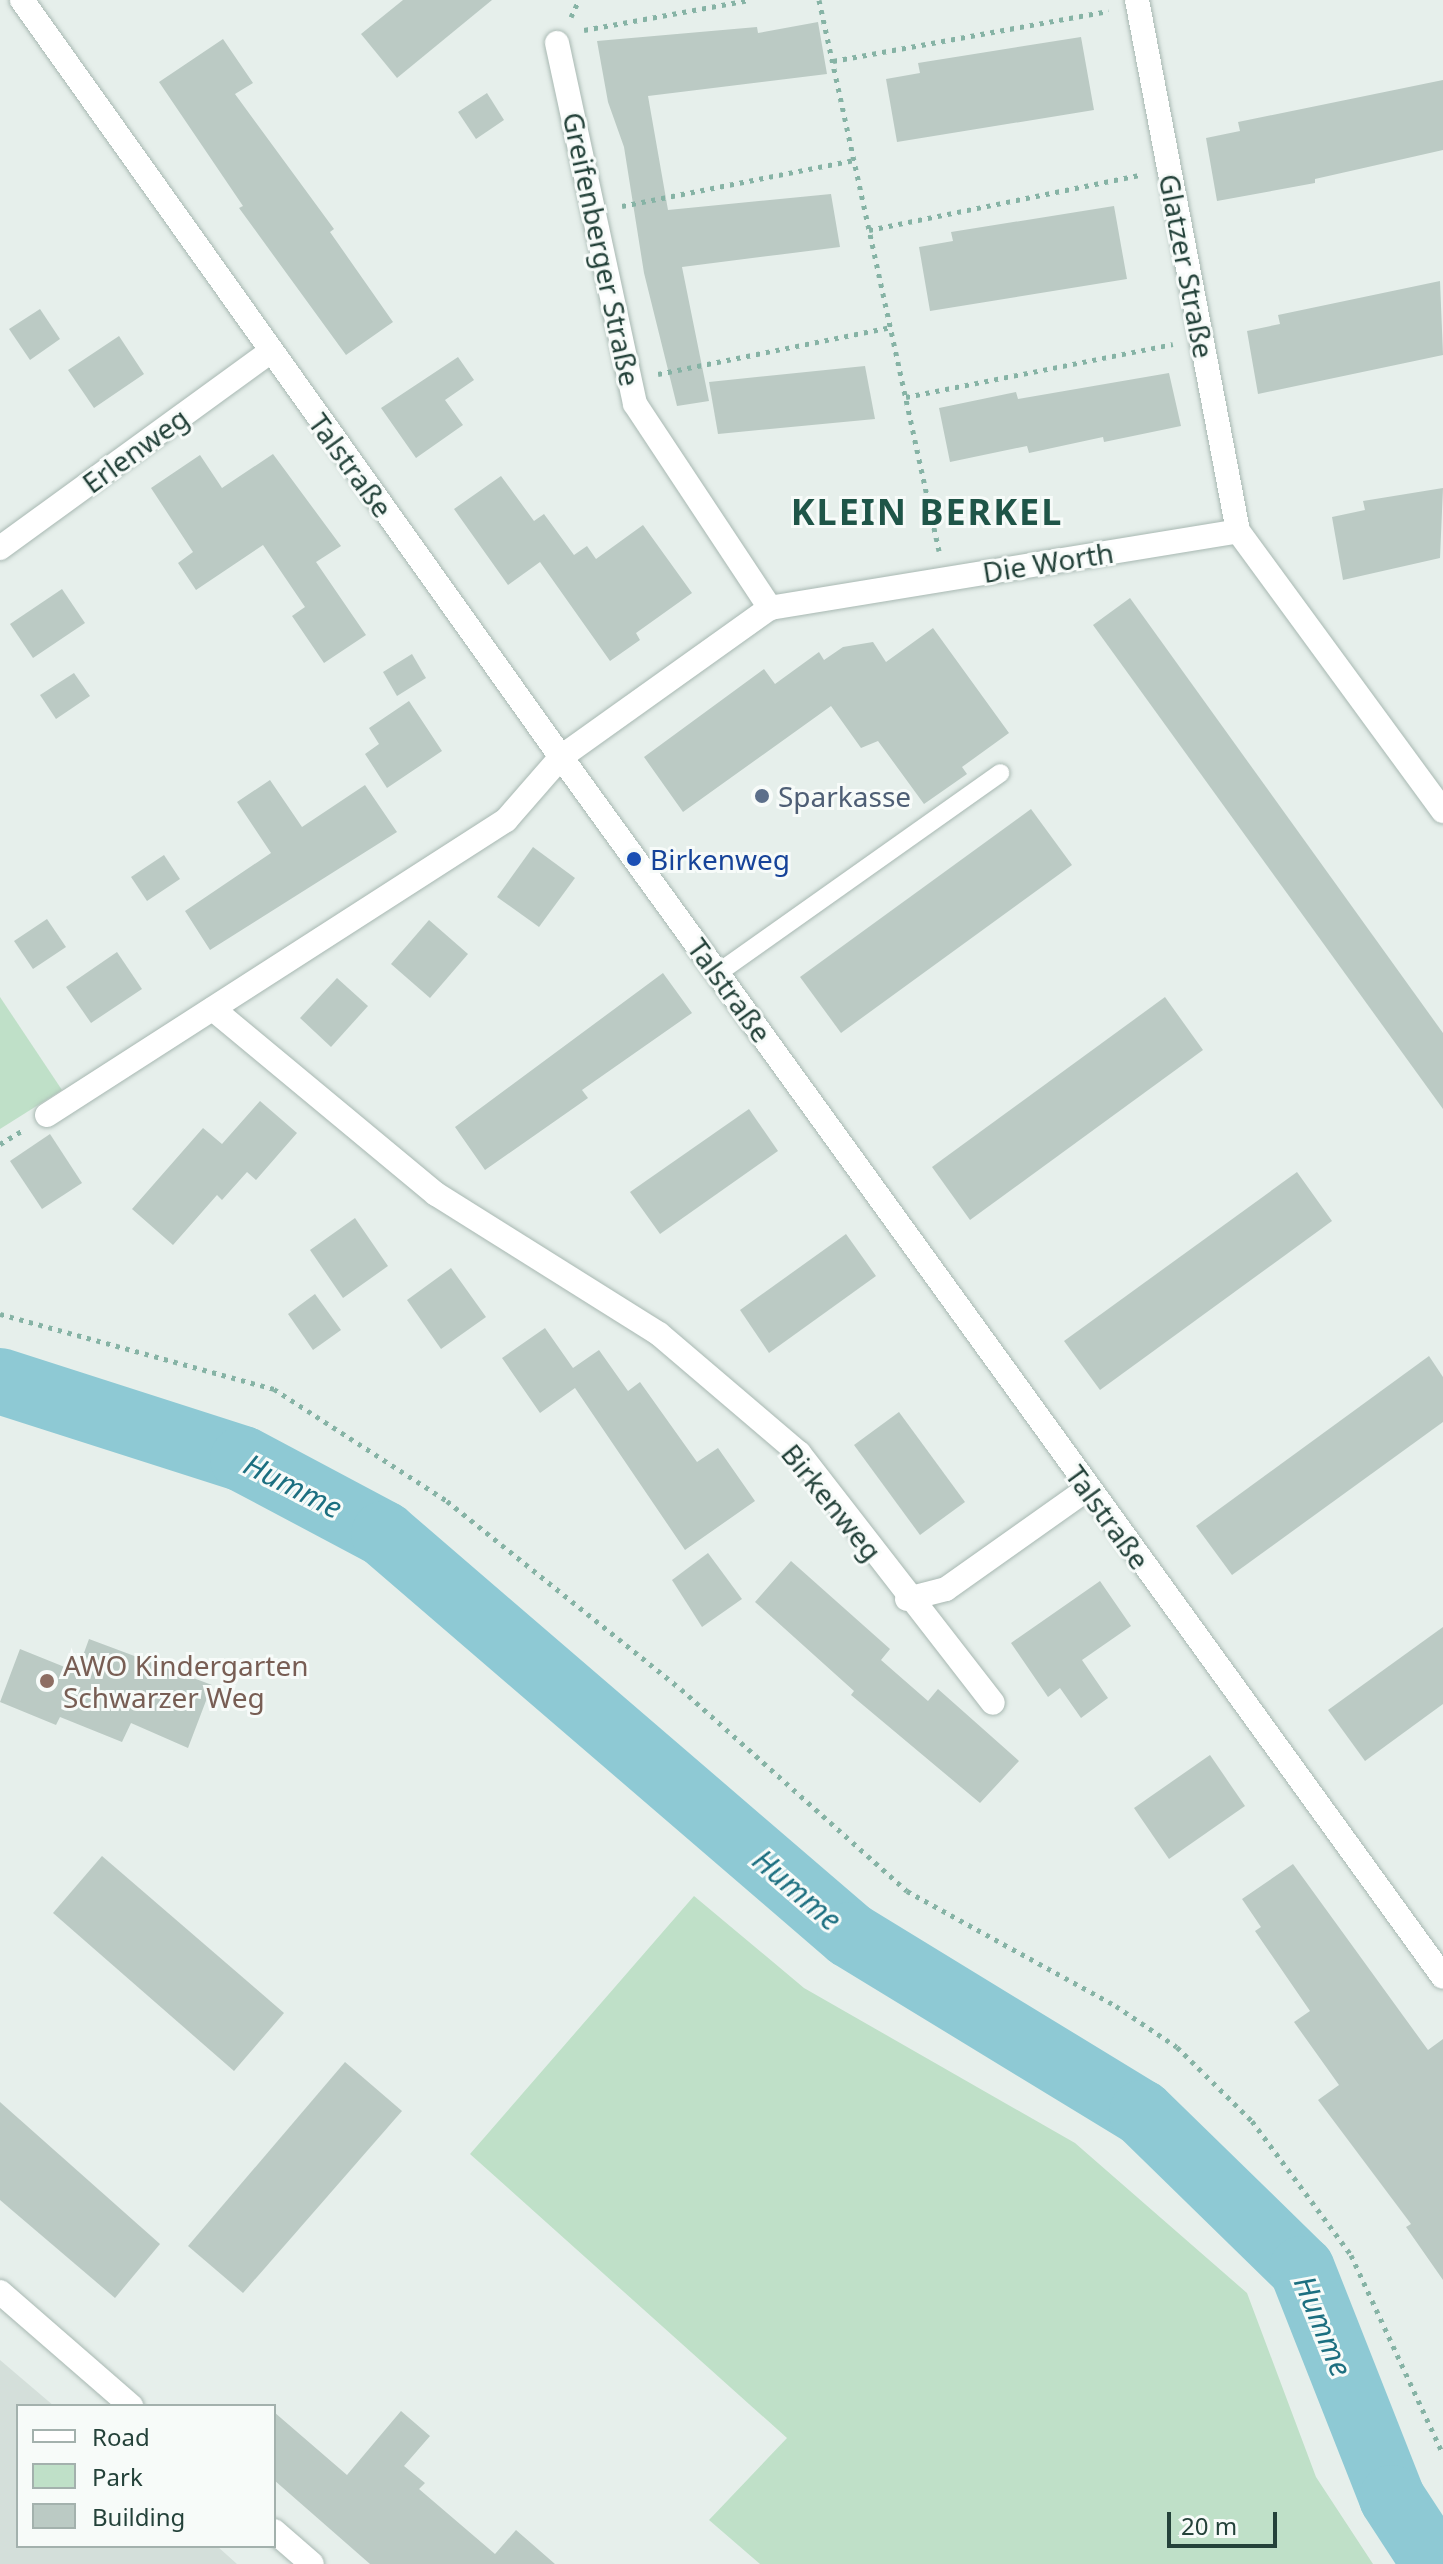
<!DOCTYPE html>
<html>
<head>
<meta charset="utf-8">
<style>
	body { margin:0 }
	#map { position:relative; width:1443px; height:2564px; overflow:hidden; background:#e6efeb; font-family:"Noto Sans",sans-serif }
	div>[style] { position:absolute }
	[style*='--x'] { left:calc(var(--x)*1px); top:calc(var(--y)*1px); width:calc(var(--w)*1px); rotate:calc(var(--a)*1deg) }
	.built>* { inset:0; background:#d4dfda }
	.green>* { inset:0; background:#bfe0c8 }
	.river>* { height:66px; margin:-33px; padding:0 33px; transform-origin:33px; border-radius:33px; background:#8ec9d4 }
	.building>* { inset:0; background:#bbcac4 }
	.path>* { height:5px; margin-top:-2.5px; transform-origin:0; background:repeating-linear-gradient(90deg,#86b3a5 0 4px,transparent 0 10px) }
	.roads { filter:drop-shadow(0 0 2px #a8b8b2) drop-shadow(0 0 2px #a8b8b2) }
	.lane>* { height:18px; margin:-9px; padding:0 9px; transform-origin:9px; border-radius:9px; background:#fff }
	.street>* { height:24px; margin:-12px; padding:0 12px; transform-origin:12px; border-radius:12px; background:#fff }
	.secondary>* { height:24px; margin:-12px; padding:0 12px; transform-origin:12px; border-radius:12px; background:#fff }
	.dots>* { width:22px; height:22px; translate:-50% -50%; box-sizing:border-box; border:4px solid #f7fbf9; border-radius:50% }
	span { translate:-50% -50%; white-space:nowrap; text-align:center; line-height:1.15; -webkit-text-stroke:6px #f7fbf9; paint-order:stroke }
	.street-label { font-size:28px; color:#24423a }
	.service-label { font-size:28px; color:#4e5e75 }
	.left { translate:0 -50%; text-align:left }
	.transit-label { font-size:28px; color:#164399 }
	.education-label { font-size:28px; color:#785e54 }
	.water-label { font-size:30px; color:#1c6f80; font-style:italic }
	.district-label { font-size:36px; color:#1f5548; font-weight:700; letter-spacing:2px }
	.legend { position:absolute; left:16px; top:2404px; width:260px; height:144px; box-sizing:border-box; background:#f7fbf9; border:2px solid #a3b1ad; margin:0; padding:10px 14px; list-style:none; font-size:24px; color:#24423a }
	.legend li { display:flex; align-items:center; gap:16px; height:40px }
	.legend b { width:40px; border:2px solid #a3b1ad }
	.scale { position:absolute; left:1167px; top:2512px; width:110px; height:36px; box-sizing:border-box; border:4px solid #24423a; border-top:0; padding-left:10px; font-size:24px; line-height:28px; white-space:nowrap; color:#24423a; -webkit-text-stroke:6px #f7fbf9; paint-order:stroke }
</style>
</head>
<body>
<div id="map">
	<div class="built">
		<div style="clip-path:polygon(0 2360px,54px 2406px,18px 2406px,18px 2546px,217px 2546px,237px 2564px,0 2564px)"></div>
	</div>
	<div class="green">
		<div style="clip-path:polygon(0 997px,62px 1090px,0 1129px)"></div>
		<div style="clip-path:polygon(694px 1896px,804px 1988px,1075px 2143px,1247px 2293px,1316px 2477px,1373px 2564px,760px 2564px,709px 2520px,787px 2438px,470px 2154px)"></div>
	</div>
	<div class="river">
		<div style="--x:0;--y:1381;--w:255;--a:17.8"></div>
		<div style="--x:243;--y:1459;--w:160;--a:28"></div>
		<div style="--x:384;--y:1534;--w:615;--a:40.71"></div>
		<div style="--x:850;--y:1935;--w:342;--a:31.4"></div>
		<div style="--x:1142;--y:2113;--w:223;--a:44.3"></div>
		<div style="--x:1302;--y:2269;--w:246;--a:68.5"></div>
		<div style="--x:1392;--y:2498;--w:79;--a:56.9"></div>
	</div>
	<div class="building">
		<div style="clip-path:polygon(403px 0,492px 0,397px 78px,361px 34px)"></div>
		<div style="clip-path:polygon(818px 22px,827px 74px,648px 96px,668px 210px,831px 194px,840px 247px,682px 267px,709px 401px,677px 406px,644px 273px,624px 147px,608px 102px,597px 41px,757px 27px,758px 33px)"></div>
		<div style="clip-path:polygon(1081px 37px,1094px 110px,897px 142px,886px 79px,920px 73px,918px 63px)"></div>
		<div style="clip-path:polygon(223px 39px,253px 83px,235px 94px,334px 229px,330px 232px,393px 322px,346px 355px,239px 208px,243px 206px,159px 82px)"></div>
		<div style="clip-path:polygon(1443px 80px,1443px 150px,1315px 179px,1315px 183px,1217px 201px,1206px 138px,1240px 131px,1238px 122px)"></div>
		<div style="clip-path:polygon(487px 93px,504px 120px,476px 139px,458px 112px)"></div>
		<div style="clip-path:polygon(1114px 206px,1127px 279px,930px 311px,919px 247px,953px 241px,951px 232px)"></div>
		<div style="clip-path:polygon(1440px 281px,1443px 355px,1258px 394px,1247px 331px,1280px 324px,1278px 315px)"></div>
		<div style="clip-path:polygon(40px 309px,60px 339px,30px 360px,9px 329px)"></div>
		<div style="clip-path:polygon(119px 336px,144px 374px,94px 408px,68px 370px)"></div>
		<div style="clip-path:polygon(458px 357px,474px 380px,445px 400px,463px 425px,416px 458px,381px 408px)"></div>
		<div style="clip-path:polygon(865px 366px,875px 419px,718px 434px,709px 382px)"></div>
		<div style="clip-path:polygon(1169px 373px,1181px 426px,1104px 442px,1103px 437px,1029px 453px,1027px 446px,950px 462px,939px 408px,1016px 392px,1018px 399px)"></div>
		<div style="clip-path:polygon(273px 454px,341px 546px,316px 562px,366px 635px,324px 663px,292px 616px,305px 607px,263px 545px,196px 590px,178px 563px,193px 552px,151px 488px,200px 455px,222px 488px)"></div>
		<div style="clip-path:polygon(501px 476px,534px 521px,544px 514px,574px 555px,587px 546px,596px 559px,643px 525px,692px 593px,636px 633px,640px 640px,610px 661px,540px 562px,508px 585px,454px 509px)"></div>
		<div style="clip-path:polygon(1443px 488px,1440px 558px,1343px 580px,1332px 517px,1365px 510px,1363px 501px)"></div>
		<div style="clip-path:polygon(62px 589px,85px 623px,33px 658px,10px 624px)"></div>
		<div style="clip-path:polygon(1130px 598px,1443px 1033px,1443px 1109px,1093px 625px)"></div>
		<div style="clip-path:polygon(933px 628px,1009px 733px,962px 767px,967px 774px,924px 804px,878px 741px,861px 748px,831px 706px,683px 812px,644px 757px,764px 669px,775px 684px,819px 652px,824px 660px,843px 647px,873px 642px,886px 662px)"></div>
		<div style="clip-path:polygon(412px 654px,426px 678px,397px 696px,383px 672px)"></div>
		<div style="clip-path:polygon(74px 673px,90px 696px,56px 719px,40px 695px)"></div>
		<div style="clip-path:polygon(409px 701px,442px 751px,387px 788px,365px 754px,379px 744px,369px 728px)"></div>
		<div style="clip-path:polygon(270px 780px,302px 827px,365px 785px,397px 832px,210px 950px,185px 911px,271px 853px,237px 802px)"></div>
		<div style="clip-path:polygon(1031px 809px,1072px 865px,841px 1033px,800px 977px)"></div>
		<div style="clip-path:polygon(533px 847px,575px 878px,539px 927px,497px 897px)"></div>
		<div style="clip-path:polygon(164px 855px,180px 879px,147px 901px,131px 877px)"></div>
		<div style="clip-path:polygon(47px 919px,66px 947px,33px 969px,14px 941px)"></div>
		<div style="clip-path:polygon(429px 920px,468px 954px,430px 998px,391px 964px)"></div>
		<div style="clip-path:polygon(117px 952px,142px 989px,91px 1023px,66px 987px)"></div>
		<div style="clip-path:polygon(663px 973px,692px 1013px,582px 1090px,588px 1098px,485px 1170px,455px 1127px)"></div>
		<div style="clip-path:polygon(337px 978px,368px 1006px,331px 1047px,300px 1018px)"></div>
		<div style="clip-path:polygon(1165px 997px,1203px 1050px,970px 1220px,932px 1167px)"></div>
		<div style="clip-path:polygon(260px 1101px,297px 1133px,256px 1180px,247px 1172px,222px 1200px,217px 1195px,173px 1245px,132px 1209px,203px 1128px,222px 1144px)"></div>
		<div style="clip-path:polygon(749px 1109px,778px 1151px,660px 1234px,630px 1192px)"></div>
		<div style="clip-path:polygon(50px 1134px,82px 1183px,42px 1209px,10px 1161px)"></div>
		<div style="clip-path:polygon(1297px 1172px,1332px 1221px,1100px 1390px,1064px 1341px)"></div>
		<div style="clip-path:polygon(355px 1218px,388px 1266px,343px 1298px,310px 1250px)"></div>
		<div style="clip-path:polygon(846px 1234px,876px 1276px,769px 1353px,740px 1310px)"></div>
		<div style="clip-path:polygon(451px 1268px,486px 1317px,441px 1349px,407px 1300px)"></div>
		<div style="clip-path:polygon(315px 1294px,341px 1330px,313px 1350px,288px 1314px)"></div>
		<div style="clip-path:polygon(545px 1328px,573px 1368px,599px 1350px,628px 1391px,640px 1382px,697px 1462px,718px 1448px,755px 1501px,685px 1550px,575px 1388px,540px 1413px,502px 1358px)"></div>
		<div style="clip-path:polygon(1429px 1356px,1443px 1377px,1443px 1422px,1232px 1575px,1196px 1526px)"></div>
		<div style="clip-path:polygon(899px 1412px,965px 1502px,920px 1535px,854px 1445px)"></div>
		<div style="clip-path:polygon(708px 1553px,742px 1599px,702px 1627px,672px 1580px)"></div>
		<div style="clip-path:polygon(791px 1561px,890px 1649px,881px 1660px,928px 1701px,938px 1689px,1019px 1761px,980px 1803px,851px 1695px,854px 1691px,755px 1602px)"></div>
		<div style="clip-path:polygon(1100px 1581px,1131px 1626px,1082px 1660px,1108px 1698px,1081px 1718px,1060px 1688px,1048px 1697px,1011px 1643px)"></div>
		<div style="clip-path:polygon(1443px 1627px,1443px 1704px,1365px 1761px,1328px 1710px)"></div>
		<div style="clip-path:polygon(89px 1639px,212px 1685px,188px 1748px,131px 1723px,122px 1742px,60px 1717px,56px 1725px,0 1702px,20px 1649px,77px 1672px)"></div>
		<div style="clip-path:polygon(1210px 1755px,1245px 1806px,1169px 1859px,1134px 1808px)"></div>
		<div style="clip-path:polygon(102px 1856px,284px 2013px,234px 2071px,53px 1913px)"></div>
		<div style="clip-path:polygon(1293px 1864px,1428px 2050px,1443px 2039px,1443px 2280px,1406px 2227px,1411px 2224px,1318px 2100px,1339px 2085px,1294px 2022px,1310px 2011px,1255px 1931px,1261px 1927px,1242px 1899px)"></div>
		<div style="clip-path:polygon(345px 2062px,402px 2111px,243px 2293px,188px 2246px)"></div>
		<div style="clip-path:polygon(0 2102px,160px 2244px,115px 2298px,0 2200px)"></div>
		<div style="clip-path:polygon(401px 2411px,430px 2436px,404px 2466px,425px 2483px,419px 2489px,495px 2554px,516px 2530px,555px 2564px,370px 2564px,274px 2480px,274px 2412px,347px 2475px)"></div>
	</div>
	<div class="path">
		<div style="--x:819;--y:0;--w:564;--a:77.71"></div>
		<div style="--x:571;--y:17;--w:19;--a:-65"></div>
		<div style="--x:584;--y:30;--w:168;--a:-10.3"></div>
		<div style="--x:833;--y:61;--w:280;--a:-10.3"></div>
		<div style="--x:622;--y:206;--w:237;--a:-11.2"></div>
		<div style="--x:869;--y:230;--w:276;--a:-11.5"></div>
		<div style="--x:658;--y:374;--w:238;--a:-11.4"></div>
		<div style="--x:906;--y:397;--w:272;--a:-11.2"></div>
		<div style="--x:0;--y:1144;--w:26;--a:-31"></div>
		<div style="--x:0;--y:1314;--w:284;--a:15.3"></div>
		<div style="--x:274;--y:1389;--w:206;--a:32.9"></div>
		<div style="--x:447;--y:1501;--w:300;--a:38.8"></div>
		<div style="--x:681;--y:1689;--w:303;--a:41.8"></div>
		<div style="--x:907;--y:1891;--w:239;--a:28.8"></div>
		<div style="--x:1116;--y:2006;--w:73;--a:33.9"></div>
		<div style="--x:1177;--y:2047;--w:105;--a:44.6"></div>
		<div style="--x:1252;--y:2121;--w:167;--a:53.5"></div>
		<div style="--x:1351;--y:2255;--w:219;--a:65.2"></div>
	</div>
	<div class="roads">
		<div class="lane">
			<div style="--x:718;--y:973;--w:346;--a:-35.3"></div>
		</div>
		<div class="street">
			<div style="--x:1137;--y:0;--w:541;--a:79.23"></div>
			<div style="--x:557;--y:43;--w:369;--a:77.8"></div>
			<div style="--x:635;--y:404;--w:245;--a:56.5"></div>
			<div style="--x:0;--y:548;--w:334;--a:-36"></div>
			<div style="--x:213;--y:1009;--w:290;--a:39.7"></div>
			<div style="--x:436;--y:1194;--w:263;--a:32.1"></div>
			<div style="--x:659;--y:1334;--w:184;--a:40.4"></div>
			<div style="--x:799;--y:1453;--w:316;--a:52.2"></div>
			<div style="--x:47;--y:1115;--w:546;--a:-32.73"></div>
			<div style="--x:506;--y:820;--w:84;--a:-48.9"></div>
			<div style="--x:561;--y:757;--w:257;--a:-35.5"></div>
			<div style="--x:770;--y:608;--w:474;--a:-9.3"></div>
			<div style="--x:1238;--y:531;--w:347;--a:53.8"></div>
			<div style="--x:907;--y:1599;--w:40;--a:-14.4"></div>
			<div style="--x:946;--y:1589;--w:173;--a:-35.3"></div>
			<div style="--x:0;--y:2292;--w:174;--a:41"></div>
			<div style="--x:274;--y:2531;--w:50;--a:41"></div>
		</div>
		<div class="secondary">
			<div style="--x:22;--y:0;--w:929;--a:54.55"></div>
			<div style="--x:561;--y:757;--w:1505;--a:54.13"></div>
		</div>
	</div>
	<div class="dots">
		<div style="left:762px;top:796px;background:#5c6f8a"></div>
		<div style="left:634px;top:859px;background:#1a4fb4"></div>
		<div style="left:47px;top:1681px;background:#8d6e63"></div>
	</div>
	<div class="street-label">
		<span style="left:602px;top:249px;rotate:78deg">Greifenberger Straße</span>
		<span style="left:1187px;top:266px;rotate:79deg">Glatzer Straße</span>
		<span style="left:135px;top:450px;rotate:-36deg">Erlenweg</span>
		<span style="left:351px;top:465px;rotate:54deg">Talstraße</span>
		<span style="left:1048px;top:562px;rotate:-9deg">Die Worth</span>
		<span style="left:730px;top:990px;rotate:54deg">Talstraße</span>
		<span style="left:832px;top:1502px;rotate:51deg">Birkenweg</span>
		<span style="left:1108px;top:1517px;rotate:54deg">Talstraße</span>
	</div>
	<div class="service-label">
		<span class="left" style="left:778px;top:796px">Sparkasse</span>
	</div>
	<div class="transit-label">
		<span class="left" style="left:650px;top:859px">Birkenweg</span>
	</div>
	<div class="education-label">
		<span class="left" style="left:63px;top:1681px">AWO Kindergarten<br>Schwarzer Weg</span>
	</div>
	<div class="water-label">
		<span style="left:293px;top:1486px;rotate:27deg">Humme</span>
		<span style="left:797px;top:1890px;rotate:41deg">Humme</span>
		<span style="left:1323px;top:2326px;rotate:68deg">Humme</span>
	</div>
	<div class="district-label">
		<span style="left:927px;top:512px">KLEIN BERKEL</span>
	</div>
	<ul class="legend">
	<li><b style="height:10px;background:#fff"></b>Road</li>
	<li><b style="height:22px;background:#bfe0c8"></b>Park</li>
	<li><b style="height:22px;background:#bbcac4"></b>Building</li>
	</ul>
	<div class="scale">20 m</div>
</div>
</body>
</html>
